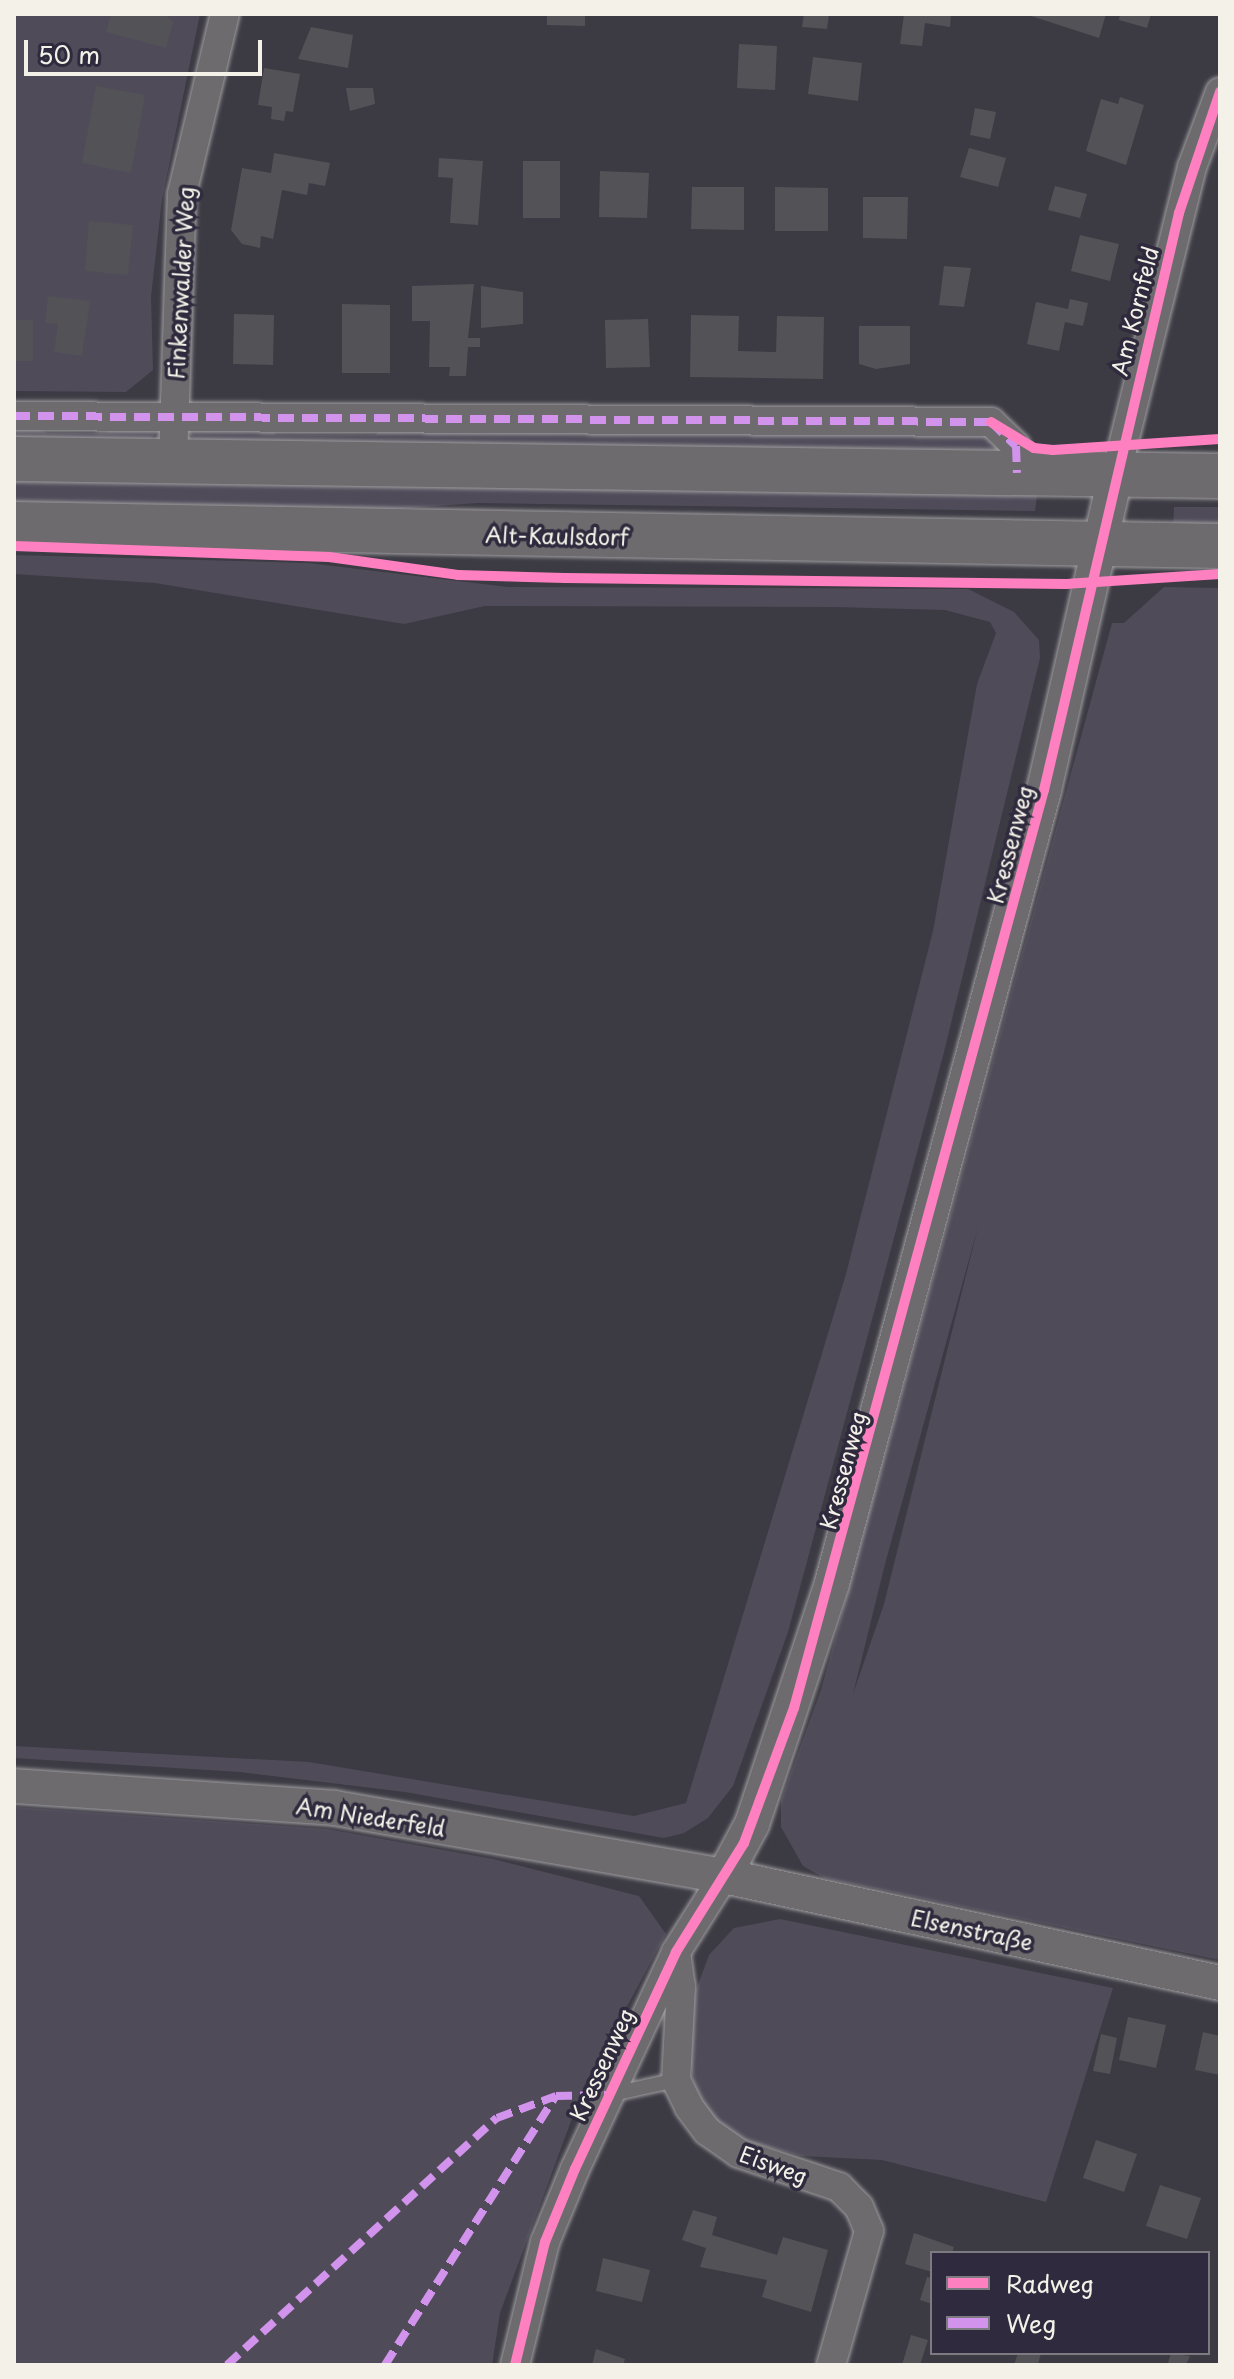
<!DOCTYPE html>
<html>
<head>
<meta charset="utf-8">
<style>
	body { margin:0 }
	#map { position:relative; width:1234px; height:2379px; overflow:hidden; background:#3c3a43; font-family:"Playpen Sans",sans-serif }
	div>[style] { position:absolute }
	[style*='--x'] { left:calc(var(--x)*1px); top:calc(var(--y)*1px); width:calc(var(--w)*1px); rotate:calc(var(--a)*1deg) }
	.green>* { inset:0; background:#504b59 }
	.building>* { inset:0; background:#535257 }
	.roads { filter:drop-shadow(0 0 2px #9f9ea0) drop-shadow(0 0 2px #9f9ea0) }
	.service>* { height:14px; margin:-7px; padding:0 7px; transform-origin:7px; border-radius:7px; background:#6e6b6e }
	.minor>* { height:28px; margin:-14px; padding:0 14px; transform-origin:14px; border-radius:14px; background:#6e6b6e }
	.tertiary>* { height:34px; margin:-17px; padding:0 17px; transform-origin:17px; border-radius:17px; background:#6e6b6e }
	.primary>* { height:44px; margin:-22px; padding:0 22px; transform-origin:22px; border-radius:22px; background:#6e6b6e }
	.quiet>* { height:8px; margin-top:-4px; transform-origin:0; background:repeating-linear-gradient(90deg,#d193ec 0 16px,transparent 0 24px) }
	.cycleway>* { height:10px; margin:-5px; padding:0 5px; transform-origin:5px; border-radius:5px; background:#ff80c0 }
	span { translate:-50% -50%; white-space:nowrap; text-align:center; line-height:1.15; -webkit-text-stroke:7px #2f2a3d; paint-order:stroke }
	.street-label { font-size:22px; color:#f4f1e8 }
	.frame { position:absolute; inset:0; border:16px solid #f4f1e8; pointer-events:none }
	.legend { position:absolute; left:930px; top:2251px; width:280px; height:104px; box-sizing:border-box; background:#2f2a3d; border:2px solid #7e7a81; margin:0; padding:10px 14px; list-style:none; font-size:24px; color:#f4f1e8 }
	.legend li { display:flex; align-items:center; gap:16px; height:40px }
	.legend b { width:40px; border:2px solid #7e7a81 }
	.scale { position:absolute; left:24px; top:40px; width:238px; height:36px; box-sizing:border-box; border:4px solid #f4f1e8; border-top:0; padding-left:10px; font-size:24px; line-height:28px; white-space:nowrap; color:#f4f1e8; -webkit-text-stroke:6px #2f2a3d; paint-order:stroke }
</style>
</head>
<body>
<div id="map">
	<div class="green">
		<div style="clip-path:polygon(14px 14px,200px 14px,162px 199px,151px 297px,153px 370px,126px 392px,14px 391px)"></div>
		<div style="clip-path:polygon(14px 421px,48px 433px,107px 433px,113px 424px,155px 426px,156px 433px,148px 441px,14px 441px)"></div>
		<div style="clip-path:polygon(271px 425px,276px 435px,376px 435px,381px 428px,983px 433px,1003px 444px,996px 454px,196px 441px,188px 433px,190px 427px)"></div>
		<div style="clip-path:polygon(14px 477px,1038px 489px,1035px 511px,478px 503px,336px 513px,14px 503px)"></div>
		<div style="clip-path:polygon(1174px 507px,1220px 507px,1220px 528px,1173px 528px)"></div>
		<div style="clip-path:polygon(14px 555px,308px 563px,508px 587px,968px 589px,1014px 612px,1039px 640px,1040px 658px,944px 1052px,788px 1632px,733px 1786px,708px 1818px,684px 1833px,664px 1838px,405px 1792px,240px 1772px,14px 1758px,14px 1746px,309px 1762px,634px 1816px,686px 1803px,846px 1274px,933px 931px,977px 684px,996px 633px,990px 622px,945px 610px,834px 607px,485px 606px,404px 624px,155px 583px,14px 574px)"></div>
		<div style="clip-path:polygon(evenodd,1164px 587px,1220px 588px,1220px 1960px,824px 1878px,803px 1866px,781px 1827px,781px 1800px,821px 1690px,1112px 623px,1124px 623px,1164px 587px,978px 1227px,884px 1604px,853px 1694px,885px 1564px,978px 1227px)"></div>
		<div style="clip-path:polygon(14px 1807px,327px 1829px,493px 1859px,639px 1896px,666px 1934px,584px 2086px,500px 2313px,492px 2365px,14px 2365px)"></div>
		<div style="clip-path:polygon(780px 1919px,1113px 1988px,1046px 2202px,882px 2160px,802px 2156px,744px 2140px,712px 2118px,694px 2086px,689px 2052px,693px 1998px,709px 1955px,734px 1928px)"></div>
	</div>
	<div class="building">
		<div style="clip-path:polygon(111px 14px,165px 14px,173px 22px,166px 48px,106px 32px)"></div>
		<div style="clip-path:polygon(547px 14px,585px 14px,585px 26px,547px 25px)"></div>
		<div style="clip-path:polygon(804px 14px,829px 14px,827px 29px,802px 27px)"></div>
		<div style="clip-path:polygon(904px 14px,951px 14px,950px 27px,925px 23px,922px 46px,900px 44px)"></div>
		<div style="clip-path:polygon(1025px 14px,1106px 14px,1099px 38px)"></div>
		<div style="clip-path:polygon(1120px 14px,1151px 14px,1147px 28px,1119px 20px)"></div>
		<div style="clip-path:polygon(311px 27px,353px 35px,348px 68px,298px 59px)"></div>
		<div style="clip-path:polygon(739px 44px,777px 46px,775px 90px,737px 88px)"></div>
		<div style="clip-path:polygon(813px 57px,862px 63px,858px 101px,808px 94px)"></div>
		<div style="clip-path:polygon(264px 68px,300px 74px,293px 112px,286px 111px,284px 121px,271px 119px,272px 107px,258px 105px)"></div>
		<div style="clip-path:polygon(96px 86px,145px 95px,131px 173px,82px 163px)"></div>
		<div style="clip-path:polygon(346px 88px,373px 88px,375px 104px,350px 111px)"></div>
		<div style="clip-path:polygon(1120px 97px,1144px 105px,1126px 165px,1086px 151px,1101px 99px,1118px 104px)"></div>
		<div style="clip-path:polygon(975px 108px,996px 112px,990px 139px,970px 135px)"></div>
		<div style="clip-path:polygon(969px 148px,1006px 158px,998px 187px,960px 177px)"></div>
		<div style="clip-path:polygon(274px 153px,330px 163px,325px 186px,309px 183px,307px 195px,282px 190px,273px 239px,261px 236px,260px 248px,242px 244px,231px 230px,242px 168px,271px 173px)"></div>
		<div style="clip-path:polygon(439px 158px,483px 161px,478px 225px,450px 223px,453px 178px,438px 177px)"></div>
		<div style="clip-path:polygon(523px 161px,560px 161px,560px 218px,523px 218px)"></div>
		<div style="clip-path:polygon(600px 171px,649px 173px,647px 218px,599px 217px)"></div>
		<div style="clip-path:polygon(1055px 186px,1087px 194px,1080px 218px,1048px 210px)"></div>
		<div style="clip-path:polygon(692px 187px,744px 187px,744px 230px,691px 229px)"></div>
		<div style="clip-path:polygon(775px 187px,828px 188px,828px 231px,775px 231px)"></div>
		<div style="clip-path:polygon(863px 197px,908px 197px,907px 239px,863px 238px)"></div>
		<div style="clip-path:polygon(89px 221px,133px 225px,128px 275px,85px 271px)"></div>
		<div style="clip-path:polygon(1080px 235px,1119px 244px,1110px 281px,1071px 271px)"></div>
		<div style="clip-path:polygon(944px 266px,971px 268px,964px 307px,939px 305px)"></div>
		<div style="clip-path:polygon(474px 284px,468px 338px,480px 338px,480px 347px,468px 347px,466px 376px,449px 376px,450px 367px,429px 367px,430px 321px,412px 321px,412px 286px)"></div>
		<div style="clip-path:polygon(481px 286px,523px 292px,523px 324px,481px 328px)"></div>
		<div style="clip-path:polygon(48px 296px,90px 301px,82px 356px,54px 352px,58px 324px,45px 323px)"></div>
		<div style="clip-path:polygon(1070px 299px,1088px 303px,1083px 326px,1065px 322px,1059px 351px,1027px 344px,1036px 302px,1068px 309px)"></div>
		<div style="clip-path:polygon(342px 304px,390px 305px,390px 373px,342px 373px)"></div>
		<div style="clip-path:polygon(234px 314px,274px 315px,273px 365px,233px 364px)"></div>
		<div style="clip-path:polygon(691px 315px,739px 316px,738px 351px,776px 352px,777px 316px,824px 317px,823px 379px,690px 377px)"></div>
		<div style="clip-path:polygon(648px 319px,650px 367px,606px 368px,605px 320px)"></div>
		<div style="clip-path:polygon(14px 320px,33px 320px,33px 361px,14px 361px)"></div>
		<div style="clip-path:polygon(859px 326px,910px 326px,910px 364px,876px 369px,859px 364px)"></div>
		<div style="clip-path:polygon(1128px 2017px,1166px 2025px,1156px 2068px,1119px 2060px)"></div>
		<div style="clip-path:polygon(1203px 2032px,1220px 2036px,1220px 2075px,1195px 2070px)"></div>
		<div style="clip-path:polygon(1101px 2034px,1117px 2038px,1110px 2074px,1093px 2071px)"></div>
		<div style="clip-path:polygon(1096px 2140px,1137px 2154px,1124px 2192px,1083px 2178px)"></div>
		<div style="clip-path:polygon(1160px 2185px,1201px 2198px,1187px 2239px,1146px 2226px)"></div>
		<div style="clip-path:polygon(693px 2210px,717px 2217px,712px 2235px,777px 2255px,783px 2237px,828px 2250px,811px 2312px,762px 2297px,767px 2280px,700px 2267px,706px 2248px,682px 2240px)"></div>
		<div style="clip-path:polygon(914px 2233px,954px 2247px,952px 2253px,932px 2253px,932px 2272px,905px 2264px)"></div>
		<div style="clip-path:polygon(603px 2258px,650px 2270px,642px 2302px,596px 2291px)"></div>
		<div style="clip-path:polygon(927px 2277px,932px 2278px,932px 2304px,920px 2300px)"></div>
		<div style="clip-path:polygon(911px 2335px,928px 2340px,920px 2365px,902px 2365px)"></div>
		<div style="clip-path:polygon(596px 2349px,625px 2359px,623px 2365px,592px 2365px)"></div>
		<div style="clip-path:polygon(1018px 2353px,1041px 2353px,1038px 2365px,1014px 2365px)"></div>
		<div style="clip-path:polygon(1171px 2353px,1190px 2356px,1186px 2365px,1168px 2363px)"></div>
	</div>
	<div class="roads">
		<div class="service">
			<div style="--x:608;--y:2095;--w:70;--a:-12.4"></div>
		</div>
		<div class="minor">
			<div style="--x:14;--y:416;--w:977;--a:0.35"></div>
			<div style="--x:991;--y:422;--w:35;--a:44"></div>
			<div style="--x:1016;--y:446;--w:27;--a:88"></div>
			<div style="--x:173;--y:461;--w:267;--a:-88.1"></div>
			<div style="--x:182;--y:194;--w:185;--a:-76.6"></div>
			<div style="--x:1116;--y:474;--w:316;--a:-76.1"></div>
			<div style="--x:1192;--y:167;--w:80;--a:-69.5"></div>
			<div style="--x:676;--y:1952;--w:34;--a:82"></div>
			<div style="--x:681;--y:1986;--w:94;--a:93"></div>
			<div style="--x:676;--y:2080;--w:30;--a:64"></div>
			<div style="--x:689;--y:2107;--w:30;--a:53"></div>
			<div style="--x:707;--y:2131;--w:38;--a:35"></div>
			<div style="--x:738;--y:2153;--w:107;--a:18.6"></div>
			<div style="--x:839;--y:2187;--w:28;--a:45"></div>
			<div style="--x:859;--y:2207;--w:26;--a:67"></div>
			<div style="--x:869;--y:2231;--w:139;--a:105.8"></div>
			<div style="--x:515;--y:2365;--w:127;--a:-76.3"></div>
			<div style="--x:545;--y:2242;--w:79;--a:-67.7"></div>
			<div style="--x:575;--y:2169;--w:239;--a:-65"></div>
			<div style="--x:676;--y:1952;--w:90;--a:-57.7"></div>
		</div>
		<div class="tertiary">
			<div style="--x:14;--y:1786;--w:321;--a:3.9"></div>
			<div style="--x:334;--y:1808;--w:396;--a:9.9"></div>
			<div style="--x:724;--y:1876;--w:507;--a:12.17"></div>
			<div style="--x:724;--y:1876;--w:59;--a:-61.7"></div>
			<div style="--x:752;--y:1824;--w:254;--a:-71.6"></div>
			<div style="--x:832;--y:1583;--w:821;--a:-75.03"></div>
			<div style="--x:1044;--y:790;--w:324;--a:-77.2"></div>
		</div>
		<div class="primary">
			<div style="--x:14;--y:459;--w:1206;--a:0.81"></div>
			<div style="--x:14;--y:524;--w:1206;--a:1.05"></div>
		</div>
	</div>
	<div class="quiet">
		<div style="--x:14;--y:416;--w:977;--a:0.35"></div>
		<div style="--x:991;--y:422;--w:35;--a:44"></div>
		<div style="--x:1016;--y:446;--w:27;--a:88"></div>
		<div style="--x:227;--y:2365;--w:366;--a:-42.5"></div>
		<div style="--x:497;--y:2118;--w:63;--a:-20.4"></div>
		<div style="--x:556;--y:2096;--w:52;--a:-1.1"></div>
		<div style="--x:385;--y:2365;--w:319;--a:-57.6"></div>
	</div>
	<div class="cycleway">
		<div style="--x:991;--y:422;--w:50;--a:31.2"></div>
		<div style="--x:1034;--y:448;--w:19;--a:6"></div>
		<div style="--x:1053;--y:450;--w:167;--a:-3.8"></div>
		<div style="--x:14;--y:546;--w:315;--a:2"></div>
		<div style="--x:329;--y:557;--w:130;--a:7.9"></div>
		<div style="--x:458;--y:575;--w:107;--a:1.6"></div>
		<div style="--x:565;--y:578;--w:501;--a:0.69"></div>
		<div style="--x:1066;--y:584;--w:154;--a:-3.7"></div>
		<div style="--x:515;--y:2365;--w:127;--a:-76.3"></div>
		<div style="--x:545;--y:2242;--w:79;--a:-67.7"></div>
		<div style="--x:575;--y:2169;--w:239;--a:-65"></div>
		<div style="--x:676;--y:1952;--w:128;--a:-58"></div>
		<div style="--x:744;--y:1843;--w:144;--a:-69.7"></div>
		<div style="--x:794;--y:1708;--w:951;--a:-74.77"></div>
		<div style="--x:1044;--y:790;--w:593;--a:-76.83"></div>
		<div style="--x:1179;--y:213;--w:128;--a:-71.3"></div>
	</div>
	<div class="street-label">
		<span style="left:180px;top:283px;rotate:-87deg">Finkenwalder Weg</span>
		<span style="left:1134px;top:311px;rotate:-76deg">Am Kornfeld</span>
		<span style="left:557px;top:535px;rotate:1deg">Alt-Kaulsdorf</span>
		<span style="left:1009px;top:844px;rotate:-75deg">Kressenweg</span>
		<span style="left:842px;top:1470px;rotate:-75deg">Kressenweg</span>
		<span style="left:371px;top:1816px;rotate:9deg">Am Niederfeld</span>
		<span style="left:972px;top:1929px;rotate:12deg">Elsenstraße</span>
		<span style="left:601px;top:2064px;rotate:-65deg">Kressenweg</span>
		<span style="left:774px;top:2164px;rotate:20deg">Eisweg</span>
	</div>
	<div class="frame"></div>
	<ul class="legend">
	<li><b style="height:10px;background:#ff80c0"></b>Radweg</li>
	<li><b style="height:10px;background:#d193ec"></b>Weg</li>
	</ul>
	<div class="scale">50 m</div>
</div>
</body>
</html>
